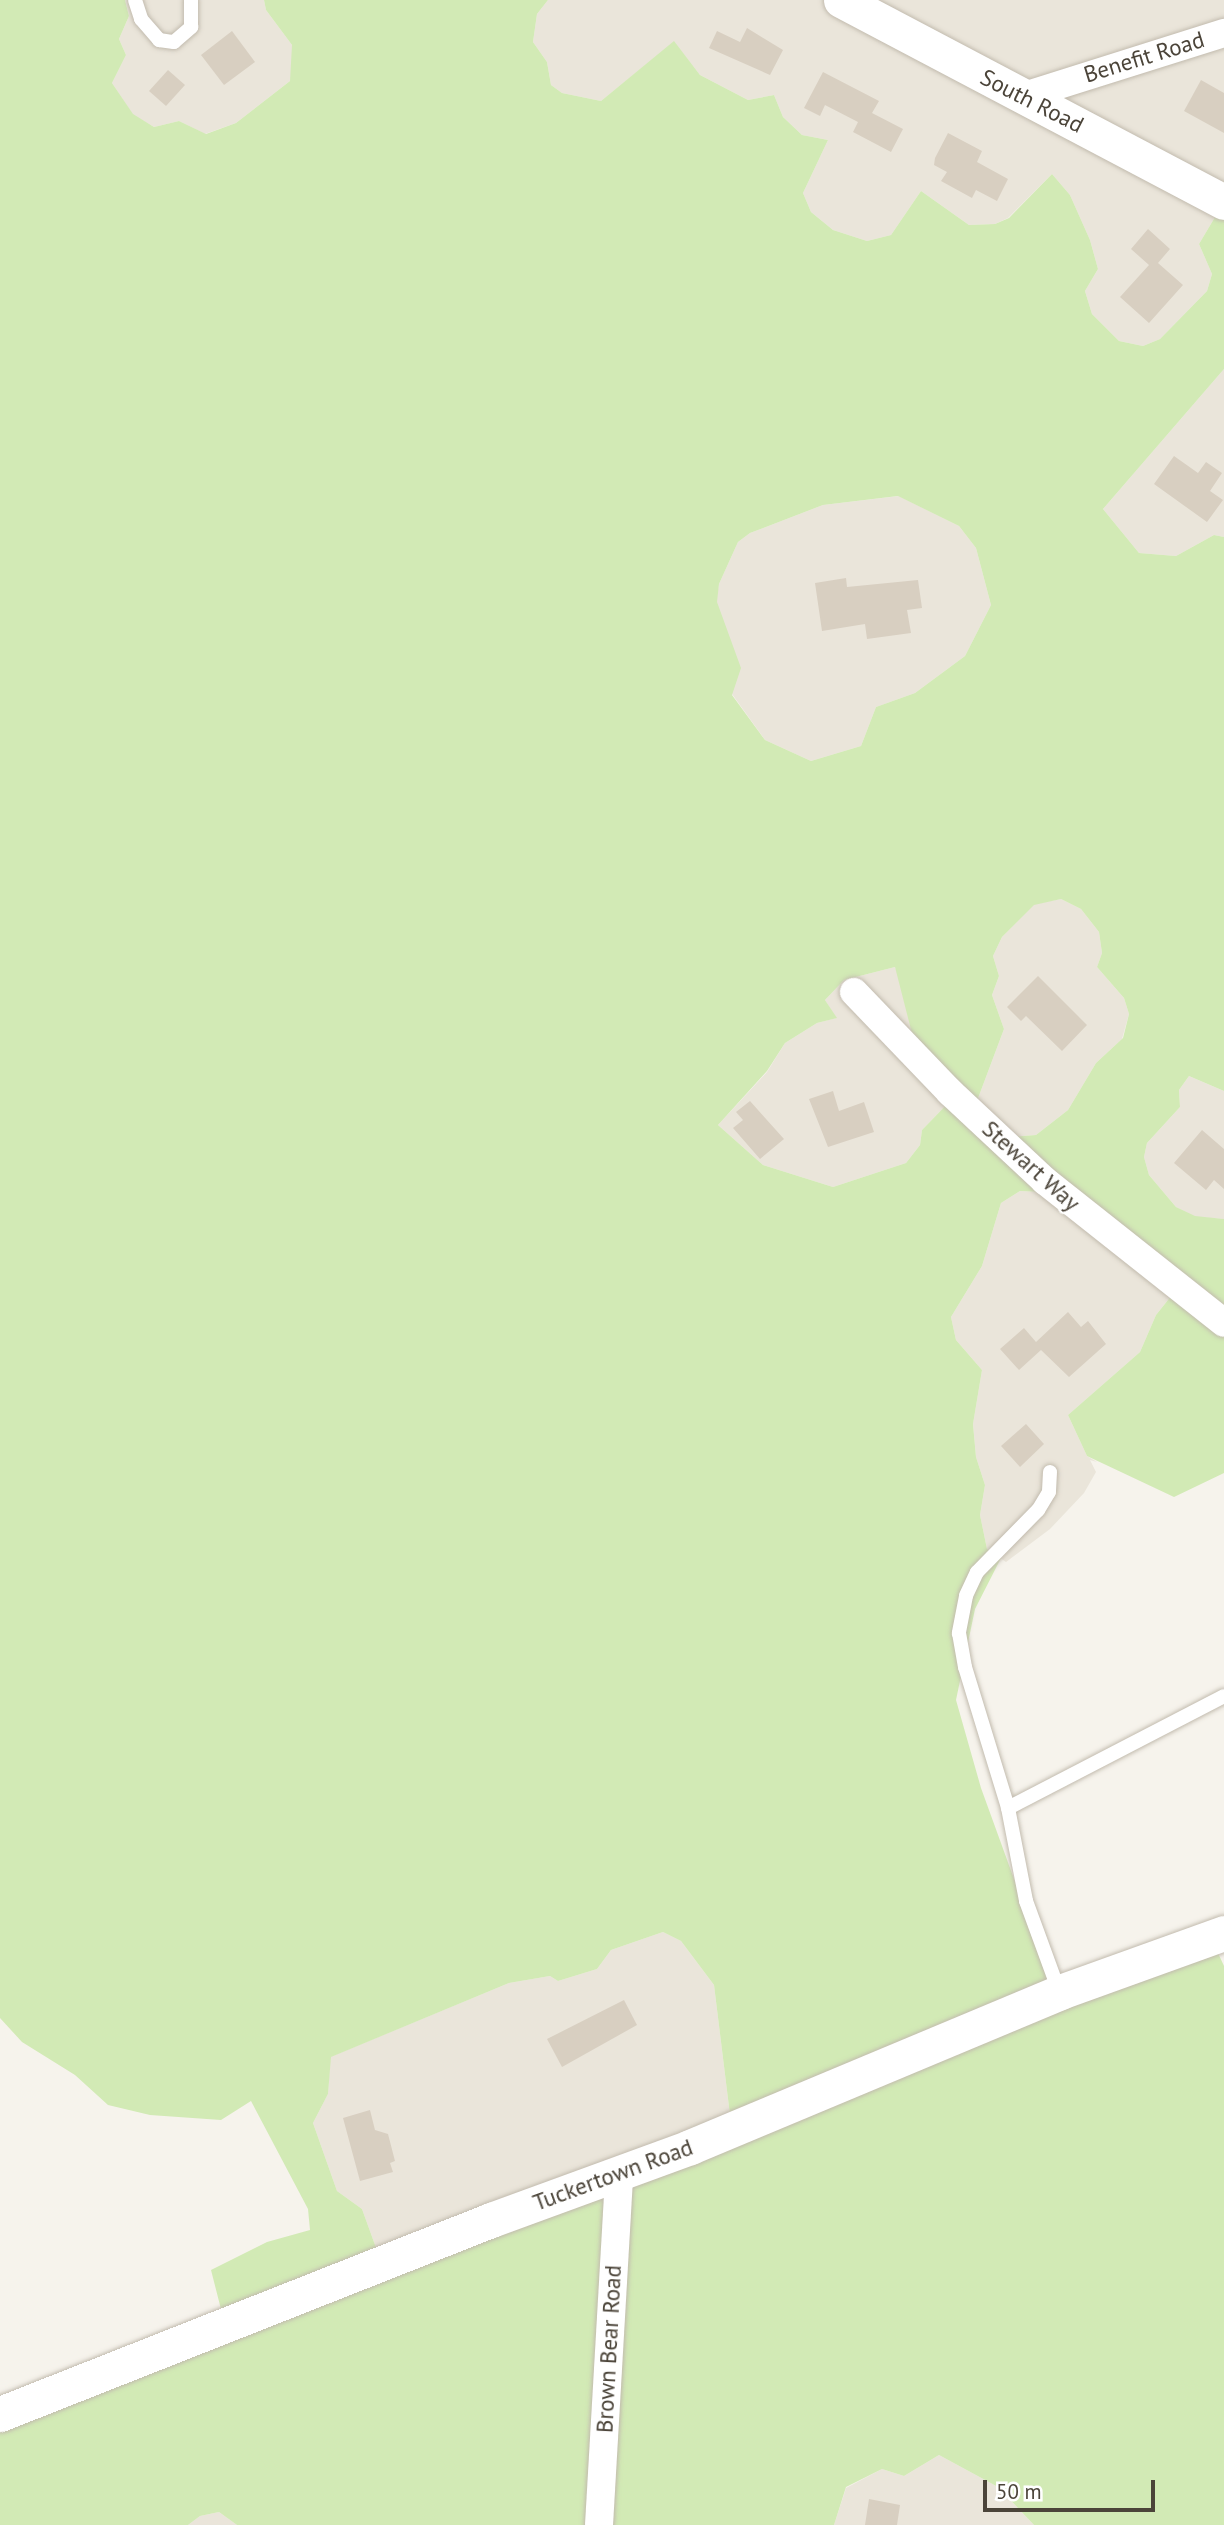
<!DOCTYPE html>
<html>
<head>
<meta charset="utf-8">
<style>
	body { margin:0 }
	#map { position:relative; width:1224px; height:2525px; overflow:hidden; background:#f6f3ec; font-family:"PT Sans",sans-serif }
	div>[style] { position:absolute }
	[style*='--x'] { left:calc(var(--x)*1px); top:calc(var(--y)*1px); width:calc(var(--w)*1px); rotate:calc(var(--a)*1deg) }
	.residential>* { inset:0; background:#eae5da }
	.green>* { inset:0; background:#d2eab5 }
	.building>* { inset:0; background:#d8cfc1 }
	.roads { filter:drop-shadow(0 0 2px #c2bbae) drop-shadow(0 0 2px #c2bbae) }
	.service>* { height:14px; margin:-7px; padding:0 7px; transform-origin:7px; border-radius:7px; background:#fff }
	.minor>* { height:28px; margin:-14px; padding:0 14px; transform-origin:14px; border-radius:14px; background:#fff }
	.tertiary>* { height:35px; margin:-17.5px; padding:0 17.5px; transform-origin:17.5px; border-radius:17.5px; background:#fff }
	span { translate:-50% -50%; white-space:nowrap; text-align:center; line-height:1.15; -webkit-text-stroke:5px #fff; paint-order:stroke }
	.street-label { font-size:23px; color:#4b4439 }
	.scale { position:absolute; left:983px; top:2480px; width:172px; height:32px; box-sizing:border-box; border:4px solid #4b4439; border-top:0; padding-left:9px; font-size:21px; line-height:24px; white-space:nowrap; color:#4b4439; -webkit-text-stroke:5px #fff; paint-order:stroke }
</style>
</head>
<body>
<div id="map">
	<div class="residential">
		<div style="clip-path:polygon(125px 0,264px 0,266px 10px,292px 45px,294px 69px,290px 81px,236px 123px,205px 134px,179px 121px,154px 127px,133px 115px,112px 83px,126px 55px,119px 39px,129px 16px)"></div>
		<div style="clip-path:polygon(548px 0,1224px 0,1224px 202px,1199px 244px,1212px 274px,1207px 291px,1160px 339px,1143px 346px,1119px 341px,1092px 314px,1085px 291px,1098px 269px,1090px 240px,1070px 195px,1052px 174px,1008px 218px,995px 224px,969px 225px,921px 191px,891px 235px,867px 241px,833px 230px,811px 212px,803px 193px,828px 140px,802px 135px,783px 117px,774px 95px,748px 100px,700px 75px,674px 42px,601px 101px,562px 93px,551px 85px,547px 62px,533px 42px,537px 14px)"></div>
		<div style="clip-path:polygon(1224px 369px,1224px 537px,1214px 535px,1176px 556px,1139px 553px,1103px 509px)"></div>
		<div style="clip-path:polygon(899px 496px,959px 526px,976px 548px,991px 605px,965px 656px,915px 693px,876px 707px,861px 746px,811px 761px,765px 740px,732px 694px,716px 602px,719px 584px,738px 542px,750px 533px,823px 505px)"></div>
		<div style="clip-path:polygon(1061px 899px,1081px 909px,1099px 932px,1102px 953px,1097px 967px,1124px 998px,1129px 1014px,1122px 1039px,1096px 1063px,1068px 1110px,1036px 1135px,1007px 1137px,977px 1101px,1004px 1029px,992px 995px,999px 976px,993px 956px,1002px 937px,1034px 904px)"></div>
		<div style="clip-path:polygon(895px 967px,954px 1097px,922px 1130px,920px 1145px,906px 1163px,833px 1187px,763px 1165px,718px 1125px,767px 1072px,785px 1043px,817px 1023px,836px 1018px,825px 1000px,844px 980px)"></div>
		<div style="clip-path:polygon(1189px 1076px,1224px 1091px,1224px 1219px,1195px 1217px,1176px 1207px,1149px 1175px,1144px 1157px,1147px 1143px,1180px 1107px,1179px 1090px)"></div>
		<div style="clip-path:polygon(1020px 1191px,1042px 1192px,1176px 1290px,1156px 1315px,1140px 1352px,1068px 1415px,1087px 1456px,1097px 1462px,1090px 1460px,1096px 1472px,1084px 1493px,1050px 1529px,1006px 1562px,987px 1549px,980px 1515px,985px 1485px,976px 1457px,973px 1424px,982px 1370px,956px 1340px,951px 1317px,982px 1266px,1001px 1203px)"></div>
		<div style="clip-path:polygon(663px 1932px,681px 1941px,714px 1985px,731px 2123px,379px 2256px,362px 2209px,337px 2191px,313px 2123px,328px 2094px,330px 2057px,509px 1983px,550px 1976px,558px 1981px,597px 1969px,611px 1950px)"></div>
		<div style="clip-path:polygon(939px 2455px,998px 2487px,1034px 2525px,834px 2525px,846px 2488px,882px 2469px,904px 2476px)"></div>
		<div style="clip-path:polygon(219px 2512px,237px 2525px,188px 2525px,200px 2516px)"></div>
	</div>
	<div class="green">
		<div style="clip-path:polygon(evenodd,0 0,125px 0,129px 16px,119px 39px,126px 55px,112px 83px,133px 114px,154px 127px,179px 121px,206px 134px,236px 123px,290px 81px,292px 45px,266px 10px,264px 0,548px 0,537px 14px,533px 42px,547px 62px,551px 85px,562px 93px,601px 101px,674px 41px,700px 75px,748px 100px,774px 95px,783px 117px,802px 135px,828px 140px,803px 193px,811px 212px,833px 230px,867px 241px,891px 235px,921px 191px,969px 225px,995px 224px,1009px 218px,1052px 174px,1070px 195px,1090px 240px,1098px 269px,1085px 291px,1092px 314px,1119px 341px,1143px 346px,1160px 339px,1207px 291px,1212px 274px,1199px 244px,1224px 202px,1224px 369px,1103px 509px,1139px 553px,1176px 556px,1214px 535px,1224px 537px,1224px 1091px,1189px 1076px,1179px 1090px,1180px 1107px,1147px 1143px,1144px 1157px,1149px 1175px,1176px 1207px,1195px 1216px,1224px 1219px,1224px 1473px,1174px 1497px,1087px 1456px,1068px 1415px,1140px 1352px,1156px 1315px,1176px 1290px,1042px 1192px,1020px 1191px,1001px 1203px,982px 1266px,951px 1317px,956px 1340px,982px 1370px,973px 1424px,976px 1457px,985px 1485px,980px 1515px,987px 1549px,1001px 1558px,975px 1609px,956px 1700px,981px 1788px,1054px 1989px,1211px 1938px,1224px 1966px,1224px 2525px,1034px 2525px,998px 2487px,939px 2455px,904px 2476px,882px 2469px,846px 2487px,834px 2525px,237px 2525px,219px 2512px,200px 2516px,188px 2525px,0 2525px,0 2409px,224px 2321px,211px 2270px,267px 2242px,310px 2230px,308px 2209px,251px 2101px,221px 2120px,150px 2115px,108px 2105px,75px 2075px,22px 2042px,0 2018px,0 0,898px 496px,959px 526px,976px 548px,991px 605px,965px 656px,915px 693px,876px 707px,861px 746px,811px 761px,765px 740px,732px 695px,741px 668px,717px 602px,719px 584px,738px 542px,750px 533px,823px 505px,898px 496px,0 0,1061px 899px,1081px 909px,1099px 932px,1102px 953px,1097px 967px,1124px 998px,1129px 1014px,1123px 1038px,1096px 1063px,1068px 1110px,1036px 1135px,1007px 1137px,977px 1101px,1004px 1029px,992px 995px,999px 976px,993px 956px,1002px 937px,1034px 905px,1061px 899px,0 0,895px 967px,918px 1057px,954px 1097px,922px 1130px,920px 1145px,906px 1163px,833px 1187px,763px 1165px,718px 1125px,767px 1071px,785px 1043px,817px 1023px,837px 1018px,825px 1000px,844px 980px,895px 967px,0 0,663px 1932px,681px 1941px,714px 1985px,731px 2123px,379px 2256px,362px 2209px,337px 2191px,313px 2123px,328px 2094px,331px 2057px,509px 1983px,550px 1976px,558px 1981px,597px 1969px,611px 1950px,663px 1932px)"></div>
	</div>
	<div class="building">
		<div style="clip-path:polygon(747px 28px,783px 50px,770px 75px,709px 48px,717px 31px,740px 42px)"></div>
		<div style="clip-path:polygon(232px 31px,255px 62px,224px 85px,201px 55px)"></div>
		<div style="clip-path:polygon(168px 70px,185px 85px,166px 106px,149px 91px)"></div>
		<div style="clip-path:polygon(823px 72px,879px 101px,872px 113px,903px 129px,891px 152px,853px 132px,858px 122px,825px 105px,820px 116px,804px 108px)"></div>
		<div style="clip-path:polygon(1201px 80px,1224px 93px,1224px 133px,1184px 111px)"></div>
		<div style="clip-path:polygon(948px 133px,982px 151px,977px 162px,1008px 179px,997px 201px,976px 190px,972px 198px,941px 181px,947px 172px,934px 165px,935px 158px)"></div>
		<div style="clip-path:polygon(1148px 229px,1170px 249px,1158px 263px,1183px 285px,1149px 323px,1120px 297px,1149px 265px,1131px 249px)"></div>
		<div style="clip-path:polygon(1174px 456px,1198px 473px,1206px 462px,1222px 473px,1210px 491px,1223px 500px,1207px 522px,1154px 484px)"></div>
		<div style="clip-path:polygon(846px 578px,847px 587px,918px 580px,922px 608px,907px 610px,911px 633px,867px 639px,865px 624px,822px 631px,815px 583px)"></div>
		<div style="clip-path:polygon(1038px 976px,1087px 1025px,1062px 1051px,1026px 1016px,1021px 1021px,1007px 1007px)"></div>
		<div style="clip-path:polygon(833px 1091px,839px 1111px,864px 1102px,874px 1132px,828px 1147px,809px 1099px)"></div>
		<div style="clip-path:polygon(750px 1101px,784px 1139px,760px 1159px,733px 1128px,743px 1120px,736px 1112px)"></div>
		<div style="clip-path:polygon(1202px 1130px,1224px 1149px,1224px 1189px,1214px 1180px,1206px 1190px,1174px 1163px)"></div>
		<div style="clip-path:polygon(1068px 1312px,1081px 1327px,1088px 1321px,1106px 1344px,1069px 1377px,1041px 1350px,1019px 1370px,1000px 1349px,1024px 1328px,1036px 1342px)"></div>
		<div style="clip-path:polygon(1026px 1424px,1044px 1444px,1020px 1467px,1001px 1446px)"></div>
		<div style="clip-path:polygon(624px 2000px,637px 2025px,562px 2067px,547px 2039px)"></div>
		<div style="clip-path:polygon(370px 2110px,375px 2130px,388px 2134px,395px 2161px,390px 2163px,393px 2172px,360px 2181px,343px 2118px)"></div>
		<div style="clip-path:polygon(869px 2499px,900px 2505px,897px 2525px,865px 2525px)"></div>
	</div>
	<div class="roads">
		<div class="service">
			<div style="--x:135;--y:0;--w:20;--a:72"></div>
			<div style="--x:141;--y:19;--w:28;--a:49"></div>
			<div style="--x:159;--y:40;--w:15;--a:8"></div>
			<div style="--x:174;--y:42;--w:23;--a:-41"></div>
			<div style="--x:191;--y:27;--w:27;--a:-90"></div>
			<div style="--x:1050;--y:1472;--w:20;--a:93"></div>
			<div style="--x:1049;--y:1492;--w:21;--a:121"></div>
			<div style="--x:1038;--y:1510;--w:87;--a:134.5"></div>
			<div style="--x:977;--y:1572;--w:26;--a:115"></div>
			<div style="--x:966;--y:1596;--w:38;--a:101"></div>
			<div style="--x:959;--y:1633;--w:35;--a:80"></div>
			<div style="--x:965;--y:1667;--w:147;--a:73"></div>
			<div style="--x:1008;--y:1808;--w:95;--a:79"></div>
			<div style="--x:1026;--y:1901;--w:96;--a:69.9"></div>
			<div style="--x:1008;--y:1808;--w:243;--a:-27.4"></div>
		</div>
		<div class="minor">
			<div style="--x:1024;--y:96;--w:210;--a:-17.5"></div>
			<div style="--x:854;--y:992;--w:139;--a:46.2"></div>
			<div style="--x:950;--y:1092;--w:130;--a:43.1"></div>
			<div style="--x:1045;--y:1181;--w:228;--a:38.4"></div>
			<div style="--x:599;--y:2525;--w:353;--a:-86.7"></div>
		</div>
		<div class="tertiary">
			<div style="--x:841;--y:0;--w:433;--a:27.8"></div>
			<div style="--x:0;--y:2414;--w:528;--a:-21.56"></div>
			<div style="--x:491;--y:2220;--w:212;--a:-20.1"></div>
			<div style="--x:690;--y:2147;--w:401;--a:-22.7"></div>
			<div style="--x:1060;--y:1992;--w:174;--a:-19.8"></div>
		</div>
	</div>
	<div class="street-label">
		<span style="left:1144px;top:57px;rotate:-17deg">Benefit Road</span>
		<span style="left:1032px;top:101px;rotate:27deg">South Road</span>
		<span style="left:1031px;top:1166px;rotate:42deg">Stewart Way</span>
		<span style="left:613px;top:2175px;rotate:-20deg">Tuckertown Road</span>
		<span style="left:609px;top:2349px;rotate:-87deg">Brown Bear Road</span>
	</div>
	<div class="scale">50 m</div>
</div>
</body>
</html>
